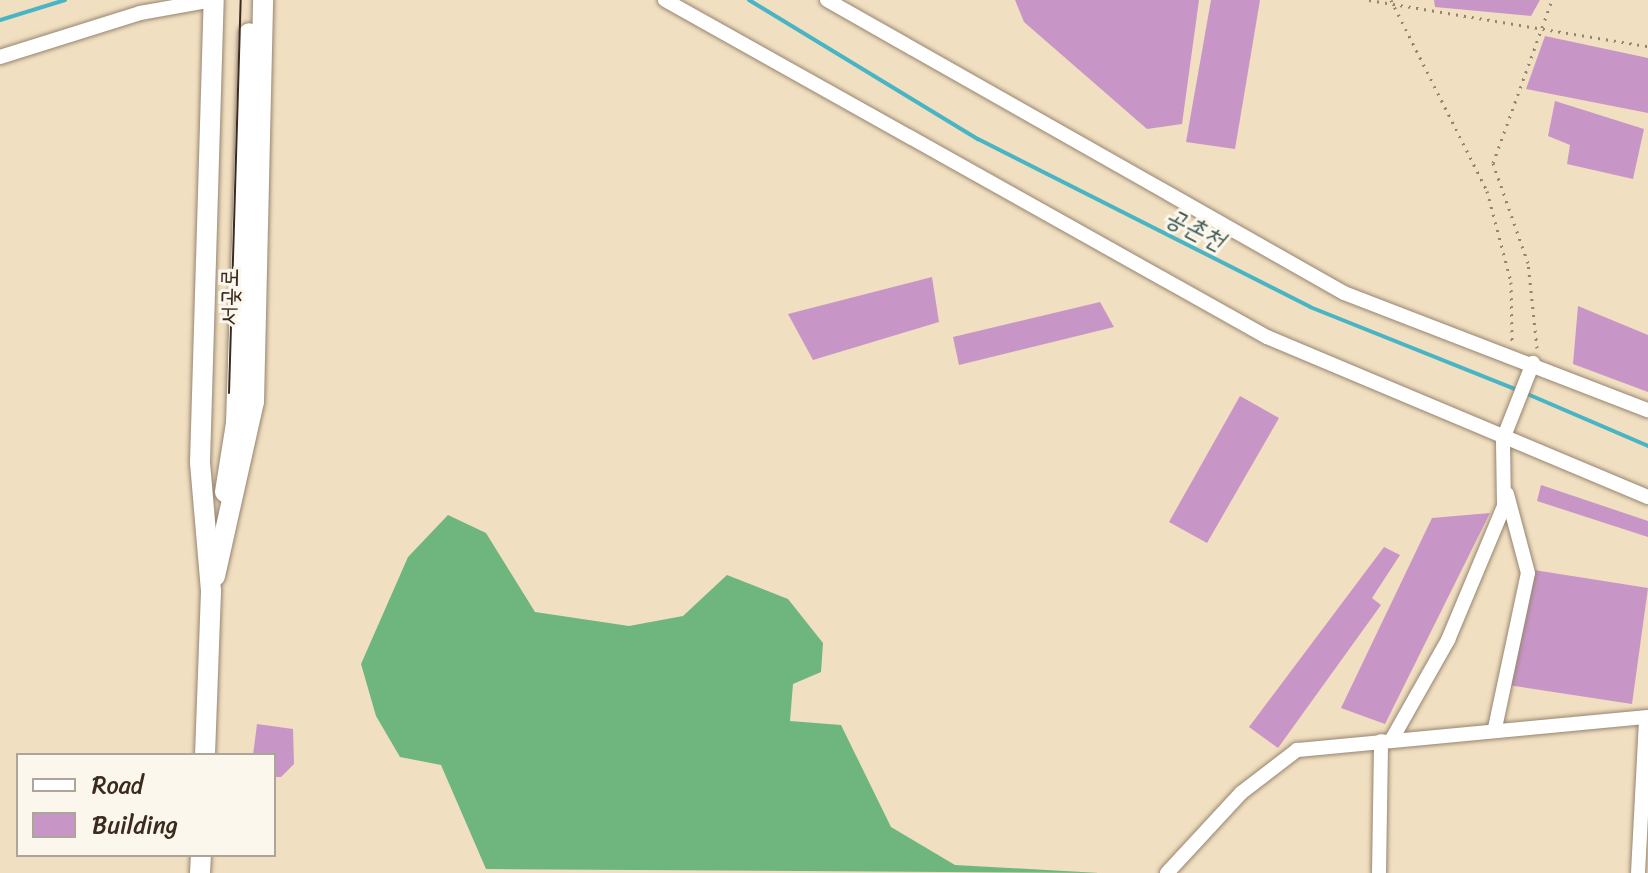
<!DOCTYPE html>
<html>
<head>
<meta charset="utf-8">
<style>
	body { margin:0 }
	#map { position:relative; width:1648px; height:873px; overflow:hidden; background:#f1dfc1; font-family:Sriracha,"Poor Story",sans-serif }
	div>[style] { position:absolute }
	[style*='--x'] { left:calc(var(--x)*1px); top:calc(var(--y)*1px); width:calc(var(--w)*1px); rotate:calc(var(--a)*1deg) }
	.forest>* { inset:0; background:#6eb67e }
	.stream>* { height:4px; margin:-2px; padding:0 2px; transform-origin:2px; border-radius:2px; background:#48b4c4 }
	.building>* { inset:0; background:#c896c6 }
	.path>* { height:3px; margin-top:-1.5px; transform-origin:0; background:repeating-linear-gradient(90deg,#968470 0 2px,transparent 0 8px) }
	.roads { filter:drop-shadow(0 0 2px #968470) drop-shadow(0 0 2px #968470) }
	.minor>* { height:14px; margin:-7px; padding:0 7px; transform-origin:7px; border-radius:7px; background:#fff }
	.secondary>* { height:20px; margin:-10px; padding:0 10px; transform-origin:10px; border-radius:10px; background:#fff }
	.tram>* { height:2px; margin:-1px; padding:0 1px; transform-origin:1px; border-radius:1px; background:#3b2a1e }
	span { translate:-50% -50%; white-space:nowrap; text-align:center; line-height:1.15; -webkit-text-stroke:6px #fbf7ec; paint-order:stroke }
	.street-label { font-size:24px; color:#3b2a1e }
	.water-label { font-size:26px; color:#405a58; font-style:italic }
	.legend { position:absolute; left:16px; top:753px; width:260px; height:104px; box-sizing:border-box; background:#fbf7ec; border:2px solid #aea59a; margin:0; padding:10px 14px; list-style:none; font-size:24px; color:#3b2a1e }
	.legend li { display:flex; align-items:center; gap:16px; height:40px }
	.legend b { width:40px; border:2px solid #aea59a }
</style>
</head>
<body>
<div id="map">
	<div class="forest">
		<div style="clip-path:polygon(448px 515px,486px 533px,535px 612px,629px 626px,683px 616px,727px 575px,788px 599px,823px 643px,821px 672px,793px 684px,790px 721px,841px 725px,891px 827px,955px 865px,1100px 873px,486px 869px,441px 765px,400px 757px,376px 716px,361px 664px,408px 557px)"></div>
	</div>
	<div class="stream">
		<div style="--x:749;--y:0;--w:268;--a:31.3"></div>
		<div style="--x:978;--y:139;--w:372;--a:26.8"></div>
		<div style="--x:1310;--y:307;--w:223;--a:21.8"></div>
		<div style="--x:0;--y:20;--w:68;--a:-17.1"></div>
		<div style="--x:1525;--y:393;--w:134;--a:23.3"></div>
	</div>
	<div class="building">
		<div style="clip-path:polygon(1015px 0,1199px 0,1182px 124px,1147px 129px,1024px 22px)"></div>
		<div style="clip-path:polygon(1211px 0,1260px 0,1235px 149px,1186px 142px)"></div>
		<div style="clip-path:polygon(1434px 0,1540px 0,1531px 16px,1435px 7px)"></div>
		<div style="clip-path:polygon(1545px 36px,1648px 58px,1648px 113px,1526px 89px)"></div>
		<div style="clip-path:polygon(1555px 101px,1644px 129px,1633px 179px,1567px 164px,1570px 145px,1548px 136px)"></div>
		<div style="clip-path:polygon(932px 277px,939px 322px,813px 360px,788px 314px)"></div>
		<div style="clip-path:polygon(1100px 302px,1114px 327px,959px 365px,953px 337px)"></div>
		<div style="clip-path:polygon(1578px 306px,1648px 335px,1648px 392px,1573px 364px)"></div>
		<div style="clip-path:polygon(1240px 396px,1279px 418px,1207px 543px,1169px 522px)"></div>
		<div style="clip-path:polygon(1541px 485px,1648px 521px,1648px 537px,1537px 501px)"></div>
		<div style="clip-path:polygon(1490px 513px,1385px 724px,1341px 708px,1432px 518px)"></div>
		<div style="clip-path:polygon(1384px 547px,1400px 555px,1372px 598px,1381px 605px,1278px 748px,1249px 727px)"></div>
		<div style="clip-path:polygon(1534px 570px,1648px 588px,1632px 704px,1508px 685px)"></div>
		<div style="clip-path:polygon(257px 724px,293px 729px,294px 764px,281px 777px,274px 777px,274px 755px,253px 755px)"></div>
	</div>
	<div class="path">
		<div style="--x:1369;--y:0;--w:283;--a:9.4"></div>
		<div style="--x:1391;--y:0;--w:214;--a:63.3"></div>
		<div style="--x:1487;--y:191;--w:94;--a:75.2"></div>
		<div style="--x:1511;--y:282;--w:60;--a:89"></div>
		<div style="--x:1537;--y:348;--w:85;--a:-96"></div>
		<div style="--x:1528;--y:263;--w:106;--a:-109.3"></div>
		<div style="--x:1493;--y:163;--w:173;--a:-70.1"></div>
	</div>
	<div class="roads">
		<div class="minor">
			<div style="--x:665;--y:0;--w:690;--a:29.24"></div>
			<div style="--x:1267;--y:337;--w:413;--a:22.8"></div>
			<div style="--x:827;--y:0;--w:594;--a:29.54"></div>
			<div style="--x:1344;--y:293;--w:326;--a:21.1"></div>
			<div style="--x:0;--y:57;--w:147;--a:-17.4"></div>
			<div style="--x:140;--y:13;--w:75;--a:-10"></div>
			<div style="--x:1495;--y:728;--w:158;--a:-78"></div>
			<div style="--x:1528;--y:573;--w:82;--a:-104.9"></div>
			<div style="--x:1392;--y:739;--w:114;--a:-60.5"></div>
			<div style="--x:1448;--y:640;--w:145;--a:-67.3"></div>
			<div style="--x:1504;--y:506;--w:67;--a:-90.9"></div>
			<div style="--x:1503;--y:439;--w:82;--a:-68.5"></div>
			<div style="--x:1167;--y:873;--w:109;--a:-47.2"></div>
			<div style="--x:1241;--y:793;--w:71;--a:-37.5"></div>
			<div style="--x:1297;--y:750;--w:353;--a:-5.4"></div>
			<div style="--x:1379;--y:873;--w:132;--a:-89.1"></div>
			<div style="--x:1638;--y:873;--w:155;--a:-87"></div>
		</div>
		<div class="secondary">
			<div style="--x:225;--y:492;--w:70;--a:-80.9"></div>
			<div style="--x:236;--y:423;--w:390;--a:-88.1"></div>
			<div style="--x:215;--y:576;--w:178;--a:-77.4"></div>
			<div style="--x:254;--y:402;--w:402;--a:-88.7"></div>
			<div style="--x:205;--y:755;--w:164;--a:-87.9"></div>
			<div style="--x:211;--y:591;--w:129;--a:-94.9"></div>
			<div style="--x:200;--y:462;--w:462;--a:-88.3"></div>
			<div style="--x:200;--y:873;--w:18;--a:-87"></div>
		</div>
	</div>
	<div class="tram">
		<div style="--x:229;--y:393;--w:393;--a:-88.3"></div>
	</div>
	<div class="street-label">
		<span style="left:230px;top:297px;rotate:-89deg">서곶로</span>
	</div>
	<div class="water-label">
		<span style="left:1195px;top:229px;rotate:27deg">공촌천</span>
	</div>
	<ul class="legend">
	<li><b style="height:10px;background:#fff"></b>Road</li>
	<li><b style="height:22px;background:#c896c6"></b>Building</li>
	</ul>
</div>
</body>
</html>
